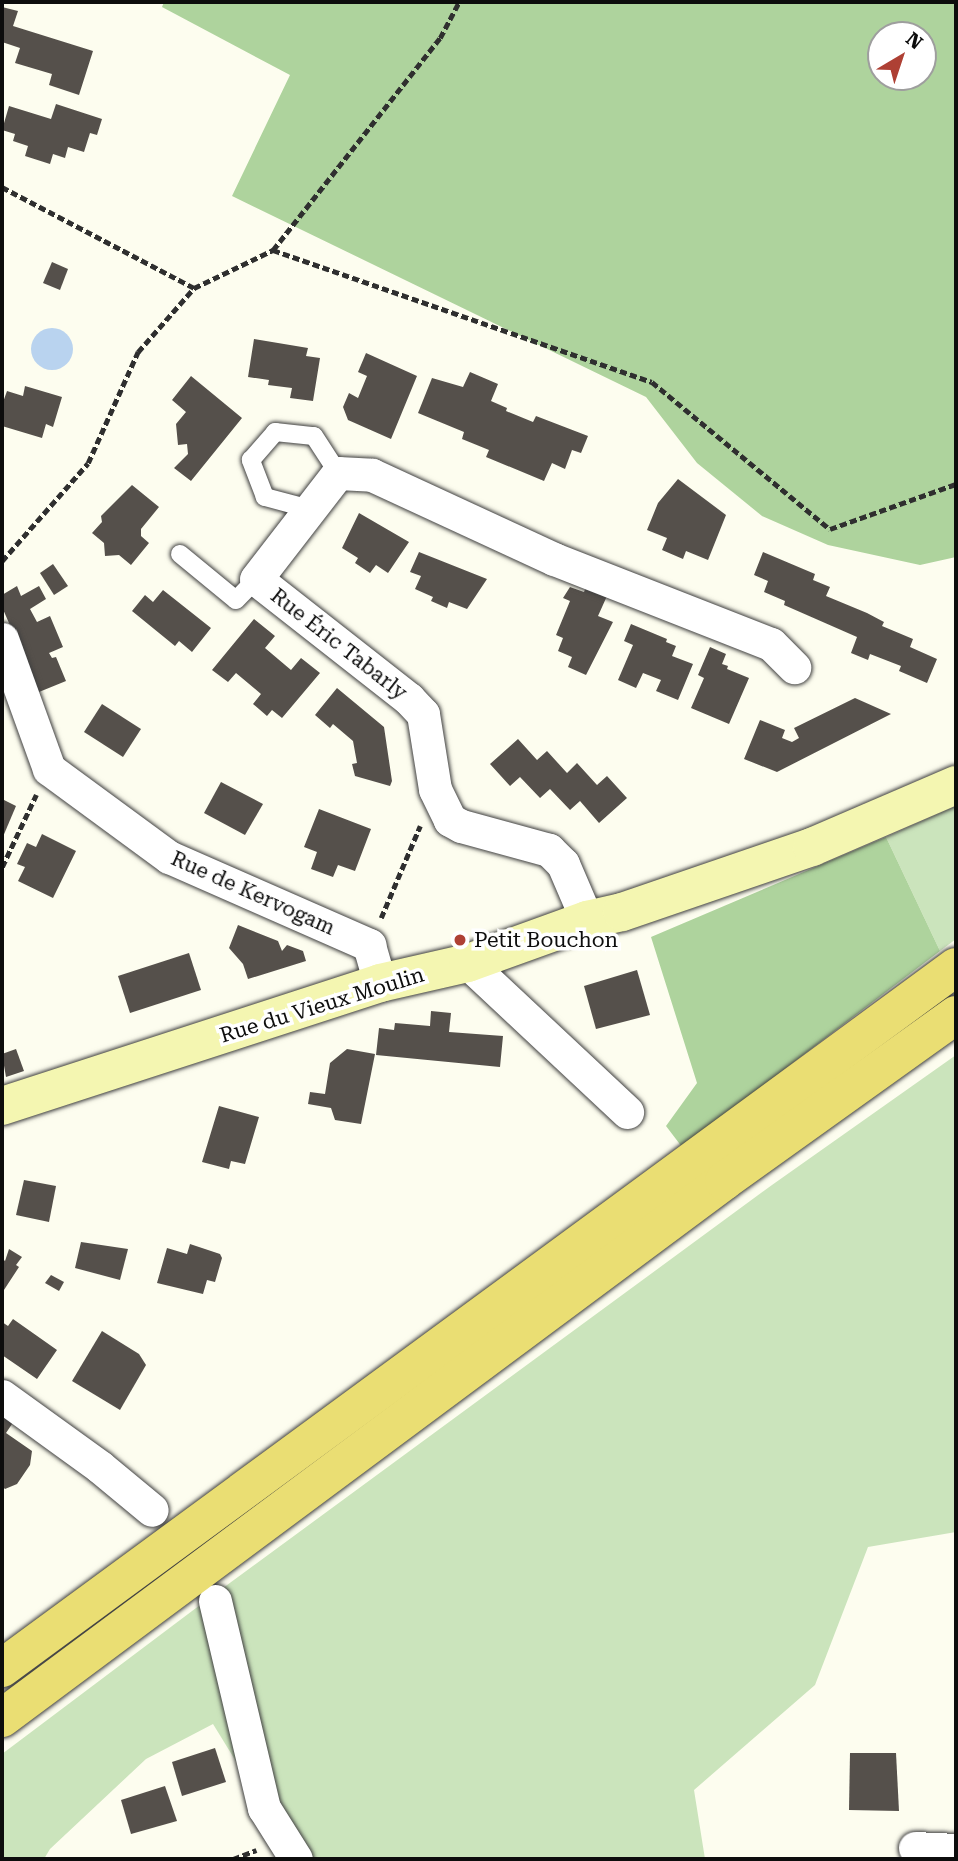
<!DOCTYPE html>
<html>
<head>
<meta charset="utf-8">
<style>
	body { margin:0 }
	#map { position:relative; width:958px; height:1861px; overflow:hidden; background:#fdfdef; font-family:"Roboto Serif",serif }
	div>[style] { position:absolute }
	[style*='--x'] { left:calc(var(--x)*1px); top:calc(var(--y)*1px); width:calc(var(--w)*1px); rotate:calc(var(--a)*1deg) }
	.green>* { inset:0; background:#cbe4bc }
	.forest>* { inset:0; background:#aed39d }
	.water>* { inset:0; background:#b9d3ef }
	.round { border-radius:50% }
	.building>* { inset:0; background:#55504b }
	.path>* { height:4.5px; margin-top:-2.25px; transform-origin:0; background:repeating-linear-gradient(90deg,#2f2f2f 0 7px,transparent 0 10.5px) }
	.roads { filter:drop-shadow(0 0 2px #404040) drop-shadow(0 0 2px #404040) }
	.lane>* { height:18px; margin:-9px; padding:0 9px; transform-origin:9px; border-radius:9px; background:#fff }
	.street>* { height:33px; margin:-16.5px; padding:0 16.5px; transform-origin:16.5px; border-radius:16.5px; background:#fff }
	.secondary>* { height:38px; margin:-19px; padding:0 19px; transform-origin:19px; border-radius:19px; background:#f4f6b1 }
	.primary>* { height:38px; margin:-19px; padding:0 19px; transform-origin:19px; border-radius:19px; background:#eade73 }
	.dots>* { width:19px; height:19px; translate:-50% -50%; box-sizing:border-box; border:4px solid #fff; border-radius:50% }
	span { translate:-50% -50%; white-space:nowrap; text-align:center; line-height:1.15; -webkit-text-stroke:7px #fff; paint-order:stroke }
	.street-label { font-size:21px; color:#0d0d0d }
	.poi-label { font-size:21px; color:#0d0d0d }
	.left { translate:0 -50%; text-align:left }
	.frame { position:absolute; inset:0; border:4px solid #0d0d0d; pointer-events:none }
	.north { position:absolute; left:867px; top:21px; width:70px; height:70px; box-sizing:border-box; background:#fff; border:2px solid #9e9e9e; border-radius:50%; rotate:39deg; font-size:19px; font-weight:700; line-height:28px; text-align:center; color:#0d0d0d }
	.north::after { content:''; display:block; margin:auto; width:24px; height:32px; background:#ae4034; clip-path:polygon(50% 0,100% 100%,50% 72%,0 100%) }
</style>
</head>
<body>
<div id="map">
	<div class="green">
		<div style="clip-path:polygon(956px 806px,956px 939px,940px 951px,886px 837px)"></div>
		<div style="clip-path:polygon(956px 1055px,956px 1532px,868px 1547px,815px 1685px,694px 1790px,705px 1859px,296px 1859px,213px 1724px,146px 1759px,50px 1849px,44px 1859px,2px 1859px,2px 1754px,208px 1599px,772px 1185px)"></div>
	</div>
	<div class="forest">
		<div style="clip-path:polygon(evenodd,164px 2px,956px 2px,956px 557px,920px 565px,828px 545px,762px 516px,697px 463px,646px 397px,232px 196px,290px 75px,162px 7px,164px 2px,881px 35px,923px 35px,923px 77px,881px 77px,881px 35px)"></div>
		<div style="clip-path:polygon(886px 837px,940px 951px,682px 1147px,666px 1126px,697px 1083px,651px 937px)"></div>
	</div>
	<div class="water">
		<div class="round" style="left:31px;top:328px;width:42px;height:42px"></div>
	</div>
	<div class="building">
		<div style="clip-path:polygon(2px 7px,18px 11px,13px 26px,93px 51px,79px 95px,49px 85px,52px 74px,15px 63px,20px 48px,2px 42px)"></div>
		<div style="clip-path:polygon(56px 104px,102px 119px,97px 135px,90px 133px,84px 152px,68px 147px,65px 158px,53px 154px,50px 164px,25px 156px,28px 146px,13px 141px,15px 134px,2px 130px,9px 106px,51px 119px)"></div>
		<div style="clip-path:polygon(52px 262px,68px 269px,60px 290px,43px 283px)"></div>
		<div style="clip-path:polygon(254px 339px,308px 348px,306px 356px,320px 358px,313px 401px,290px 398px,292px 388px,268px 385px,269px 380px,248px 377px)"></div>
		<div style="clip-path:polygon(366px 353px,417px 376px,391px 439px,348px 420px,343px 407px,349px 393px,358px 398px,367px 376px,358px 372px)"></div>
		<div style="clip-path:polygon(470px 372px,498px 384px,491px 401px,507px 408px,506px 411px,533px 422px,536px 416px,588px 436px,581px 453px,572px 450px,565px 469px,552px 463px,544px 481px,486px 457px,489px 450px,462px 439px,464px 432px,418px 413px,432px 378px,463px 387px)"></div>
		<div style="clip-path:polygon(191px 376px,242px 418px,191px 481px,174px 468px,188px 454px,187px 444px,178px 445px,176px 424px,186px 412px,172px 400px)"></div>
		<div style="clip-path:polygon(25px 386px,62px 397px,53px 427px,46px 424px,42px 438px,2px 426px,2px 405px,7px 391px,23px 396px)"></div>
		<div style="clip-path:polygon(678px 479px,726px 515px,708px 560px,686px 551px,683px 559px,662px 550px,667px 538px,647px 530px,658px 503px)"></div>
		<div style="clip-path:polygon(132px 485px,159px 507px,141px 529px,141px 536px,149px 543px,131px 565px,119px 555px,105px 556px,104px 543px,92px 533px,102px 522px,101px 516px)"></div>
		<div style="clip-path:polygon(359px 513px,409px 542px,388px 573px,376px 565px,370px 573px,355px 563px,358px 558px,342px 548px)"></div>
		<div style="clip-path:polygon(419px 552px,487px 579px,467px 609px,449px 602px,447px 608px,431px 601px,433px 597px,415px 589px,421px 576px,410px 572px)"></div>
		<div style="clip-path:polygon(763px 552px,815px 574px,813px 580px,830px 587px,826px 596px,867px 613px,884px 622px,882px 626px,913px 639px,910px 647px,937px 659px,927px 683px,899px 671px,901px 666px,870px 654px,868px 660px,851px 653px,857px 637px,784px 605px,785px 601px,764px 592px,768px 581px,754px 575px)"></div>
		<div style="clip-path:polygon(53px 564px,68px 586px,54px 595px,40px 573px)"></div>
		<div style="clip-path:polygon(17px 586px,21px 596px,39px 586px,46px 599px,30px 609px,37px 622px,50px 616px,63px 647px,49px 653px,52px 658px,56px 657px,66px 681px,39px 692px,2px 607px,2px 595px)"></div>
		<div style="clip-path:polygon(570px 587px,584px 592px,586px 587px,607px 596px,598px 616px,613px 622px,586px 675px,568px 667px,572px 657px,558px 651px,563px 638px,556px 635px,570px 601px,563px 598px)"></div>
		<div style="clip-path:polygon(163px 590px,211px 628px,192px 652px,179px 641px,175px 646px,132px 611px,145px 595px,153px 602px)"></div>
		<div style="clip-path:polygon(254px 619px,275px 636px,265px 648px,291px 670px,301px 658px,320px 673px,282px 718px,272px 710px,267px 716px,253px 704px,261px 694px,236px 673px,228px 682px,212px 670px)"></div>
		<div style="clip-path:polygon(631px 624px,667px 639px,666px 642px,676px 646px,672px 656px,693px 664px,678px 700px,656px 691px,661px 680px,643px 673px,636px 688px,618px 680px,633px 645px,624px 641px)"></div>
		<div style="clip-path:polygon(710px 647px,726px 654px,722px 664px,728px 666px,727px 669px,749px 678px,729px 724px,691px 708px,704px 678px,698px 675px)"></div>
		<div style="clip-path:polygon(337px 688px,384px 727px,392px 781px,390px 786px,355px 776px,352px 764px,357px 763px,353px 741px,333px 724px,330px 728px,315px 715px)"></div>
		<div style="clip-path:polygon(855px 698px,891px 714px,777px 772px,744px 759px,760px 720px,785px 730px,782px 738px,792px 742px,799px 738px,794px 728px)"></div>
		<div style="clip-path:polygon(102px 704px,141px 729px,123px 757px,84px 732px)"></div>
		<div style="clip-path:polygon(518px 739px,537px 760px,547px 751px,567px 773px,577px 763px,597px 785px,607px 776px,627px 798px,599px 823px,580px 801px,570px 810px,550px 789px,540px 798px,520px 777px,510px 786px,490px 764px)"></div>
		<div style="clip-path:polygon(221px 782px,263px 804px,245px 835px,204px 813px)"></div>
		<div style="clip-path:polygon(2px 799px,16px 806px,2px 839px)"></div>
		<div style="clip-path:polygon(319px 809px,371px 829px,355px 871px,338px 865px,333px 877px,311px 869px,317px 852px,304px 847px)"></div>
		<div style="clip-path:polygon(42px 834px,76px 851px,53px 898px,18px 881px,25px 867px,17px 864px,27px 843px,36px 847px)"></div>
		<div style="clip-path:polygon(238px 925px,278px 941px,282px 951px,287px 945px,303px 951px,306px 961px,248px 979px,243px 964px,229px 948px)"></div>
		<div style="clip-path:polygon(189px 953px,201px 990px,130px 1013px,118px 976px)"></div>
		<div style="clip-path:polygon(637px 970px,650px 1015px,596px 1029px,584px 986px)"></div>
		<div style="clip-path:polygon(431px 1011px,451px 1013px,449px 1032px,503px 1036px,500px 1067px,376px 1055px,379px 1028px,394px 1030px,395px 1023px,430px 1026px)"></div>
		<div style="clip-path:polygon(16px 1049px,24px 1071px,6px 1077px,2px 1054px)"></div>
		<div style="clip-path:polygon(347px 1049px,375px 1054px,361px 1124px,335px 1120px,331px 1108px,308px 1104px,310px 1092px,325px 1094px,330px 1063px)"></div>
		<div style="clip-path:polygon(219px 1106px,259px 1117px,245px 1164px,231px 1161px,229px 1169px,202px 1162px)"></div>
		<div style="clip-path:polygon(24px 1180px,56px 1186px,49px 1222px,16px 1215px)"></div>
		<div style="clip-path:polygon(81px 1242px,128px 1249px,120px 1280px,75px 1268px)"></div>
		<div style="clip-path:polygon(190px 1244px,220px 1254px,222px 1258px,215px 1282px,207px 1280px,203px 1294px,157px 1283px,167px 1248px,187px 1254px)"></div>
		<div style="clip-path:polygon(9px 1249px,22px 1257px,16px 1265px,19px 1267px,2px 1293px,2px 1258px,5px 1261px)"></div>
		<div style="clip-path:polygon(51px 1275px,64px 1282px,59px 1291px,45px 1283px)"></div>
		<div style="clip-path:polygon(13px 1319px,57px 1350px,37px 1379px,2px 1355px,2px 1322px,8px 1326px)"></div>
		<div style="clip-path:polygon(102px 1331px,139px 1354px,146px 1365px,120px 1410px,72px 1381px)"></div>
		<div style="clip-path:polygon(2px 1403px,18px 1415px,6px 1433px,32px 1451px,30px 1465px,17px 1484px,5px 1489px,2px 1486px)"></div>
		<div style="clip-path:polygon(215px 1748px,226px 1782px,182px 1796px,172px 1762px)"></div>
		<div style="clip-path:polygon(850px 1753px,896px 1753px,899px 1811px,849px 1810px)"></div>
		<div style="clip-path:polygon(165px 1786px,177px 1821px,131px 1834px,121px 1800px)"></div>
	</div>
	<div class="path">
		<div style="--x:2;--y:187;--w:217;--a:27.7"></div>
		<div style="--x:194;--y:288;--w:88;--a:-25.7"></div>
		<div style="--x:273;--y:250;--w:270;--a:-51.8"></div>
		<div style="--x:440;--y:38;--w:41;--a:-62.2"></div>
		<div style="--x:273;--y:250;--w:401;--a:19.2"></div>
		<div style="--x:652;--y:382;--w:231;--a:39.6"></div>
		<div style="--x:830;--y:529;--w:134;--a:-19.7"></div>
		<div style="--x:2;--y:561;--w:130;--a:-48.7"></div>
		<div style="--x:88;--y:463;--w:122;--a:-65.8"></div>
		<div style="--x:138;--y:352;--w:85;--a:-48.8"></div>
		<div style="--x:2;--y:867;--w:80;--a:-64.7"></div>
		<div style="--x:381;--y:918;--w:100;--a:-67"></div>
		<div style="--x:233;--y:1859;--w:25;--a:-21"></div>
	</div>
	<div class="roads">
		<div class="lane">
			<div style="--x:310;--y:509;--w:47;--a:-165.1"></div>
			<div style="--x:265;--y:497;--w:40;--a:-111"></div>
			<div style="--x:251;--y:460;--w:37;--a:-49"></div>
			<div style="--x:275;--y:432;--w:39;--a:6"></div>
			<div style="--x:314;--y:436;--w:44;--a:57"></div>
			<div style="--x:180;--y:554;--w:72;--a:39.4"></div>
			<div style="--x:236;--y:600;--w:29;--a:-46"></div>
		</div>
		<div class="street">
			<div style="--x:2;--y:639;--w:138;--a:70.1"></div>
			<div style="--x:49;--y:769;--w:149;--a:36.3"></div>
			<div style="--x:169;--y:857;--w:219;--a:23.7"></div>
			<div style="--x:369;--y:945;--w:40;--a:74"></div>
			<div style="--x:587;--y:920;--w:61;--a:-113.2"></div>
			<div style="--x:563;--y:864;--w:20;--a:-135"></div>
			<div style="--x:549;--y:850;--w:91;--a:-164.7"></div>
			<div style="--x:461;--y:826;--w:13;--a:-151"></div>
			<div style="--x:450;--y:820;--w:34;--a:-116"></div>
			<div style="--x:435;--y:789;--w:76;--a:-99.1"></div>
			<div style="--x:423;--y:714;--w:21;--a:-133"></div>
			<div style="--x:409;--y:699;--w:194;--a:-141.9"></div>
			<div style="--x:256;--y:579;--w:134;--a:-52.3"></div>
			<div style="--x:338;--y:473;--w:34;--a:3"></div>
			<div style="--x:372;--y:475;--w:200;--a:24.8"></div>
			<div style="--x:554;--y:559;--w:233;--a:21.4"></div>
			<div style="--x:771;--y:644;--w:33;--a:45"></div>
			<div style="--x:468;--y:963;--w:218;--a:43.1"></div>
			<div style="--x:2;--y:1396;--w:121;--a:35.9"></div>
			<div style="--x:100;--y:1467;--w:67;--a:39.6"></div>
			<div style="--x:215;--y:1601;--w:213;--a:76.7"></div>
			<div style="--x:264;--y:1808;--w:60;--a:57.9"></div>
			<div style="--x:915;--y:1848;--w:41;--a:2.8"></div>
		</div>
		<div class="secondary">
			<div style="--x:2;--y:1106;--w:398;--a:-18"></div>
			<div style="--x:380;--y:983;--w:90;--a:-12.8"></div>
			<div style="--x:468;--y:963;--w:127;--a:-19.9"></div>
			<div style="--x:587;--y:920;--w:36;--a:-13"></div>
			<div style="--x:622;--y:912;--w:201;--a:-18.9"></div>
			<div style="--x:812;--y:847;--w:157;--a:-23.3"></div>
		</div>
		<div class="primary">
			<div style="--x:2;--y:1668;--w:1184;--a:-36.31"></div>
			<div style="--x:2;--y:1718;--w:900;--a:-36.64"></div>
			<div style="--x:724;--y:1181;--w:285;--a:-35.6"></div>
		</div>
	</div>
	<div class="dots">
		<div style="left:460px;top:940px;background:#ae4034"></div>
	</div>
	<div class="street-label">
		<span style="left:339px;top:644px;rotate:38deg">Rue Éric Tabarly</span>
		<span style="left:253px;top:893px;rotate:24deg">Rue de Kervogam</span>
		<span style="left:322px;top:1005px;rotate:-17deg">Rue du Vieux Moulin</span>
	</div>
	<div class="poi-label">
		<span class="left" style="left:474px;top:940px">Petit Bouchon</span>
	</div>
	<div class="frame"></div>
	<div class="north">N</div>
</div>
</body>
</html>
